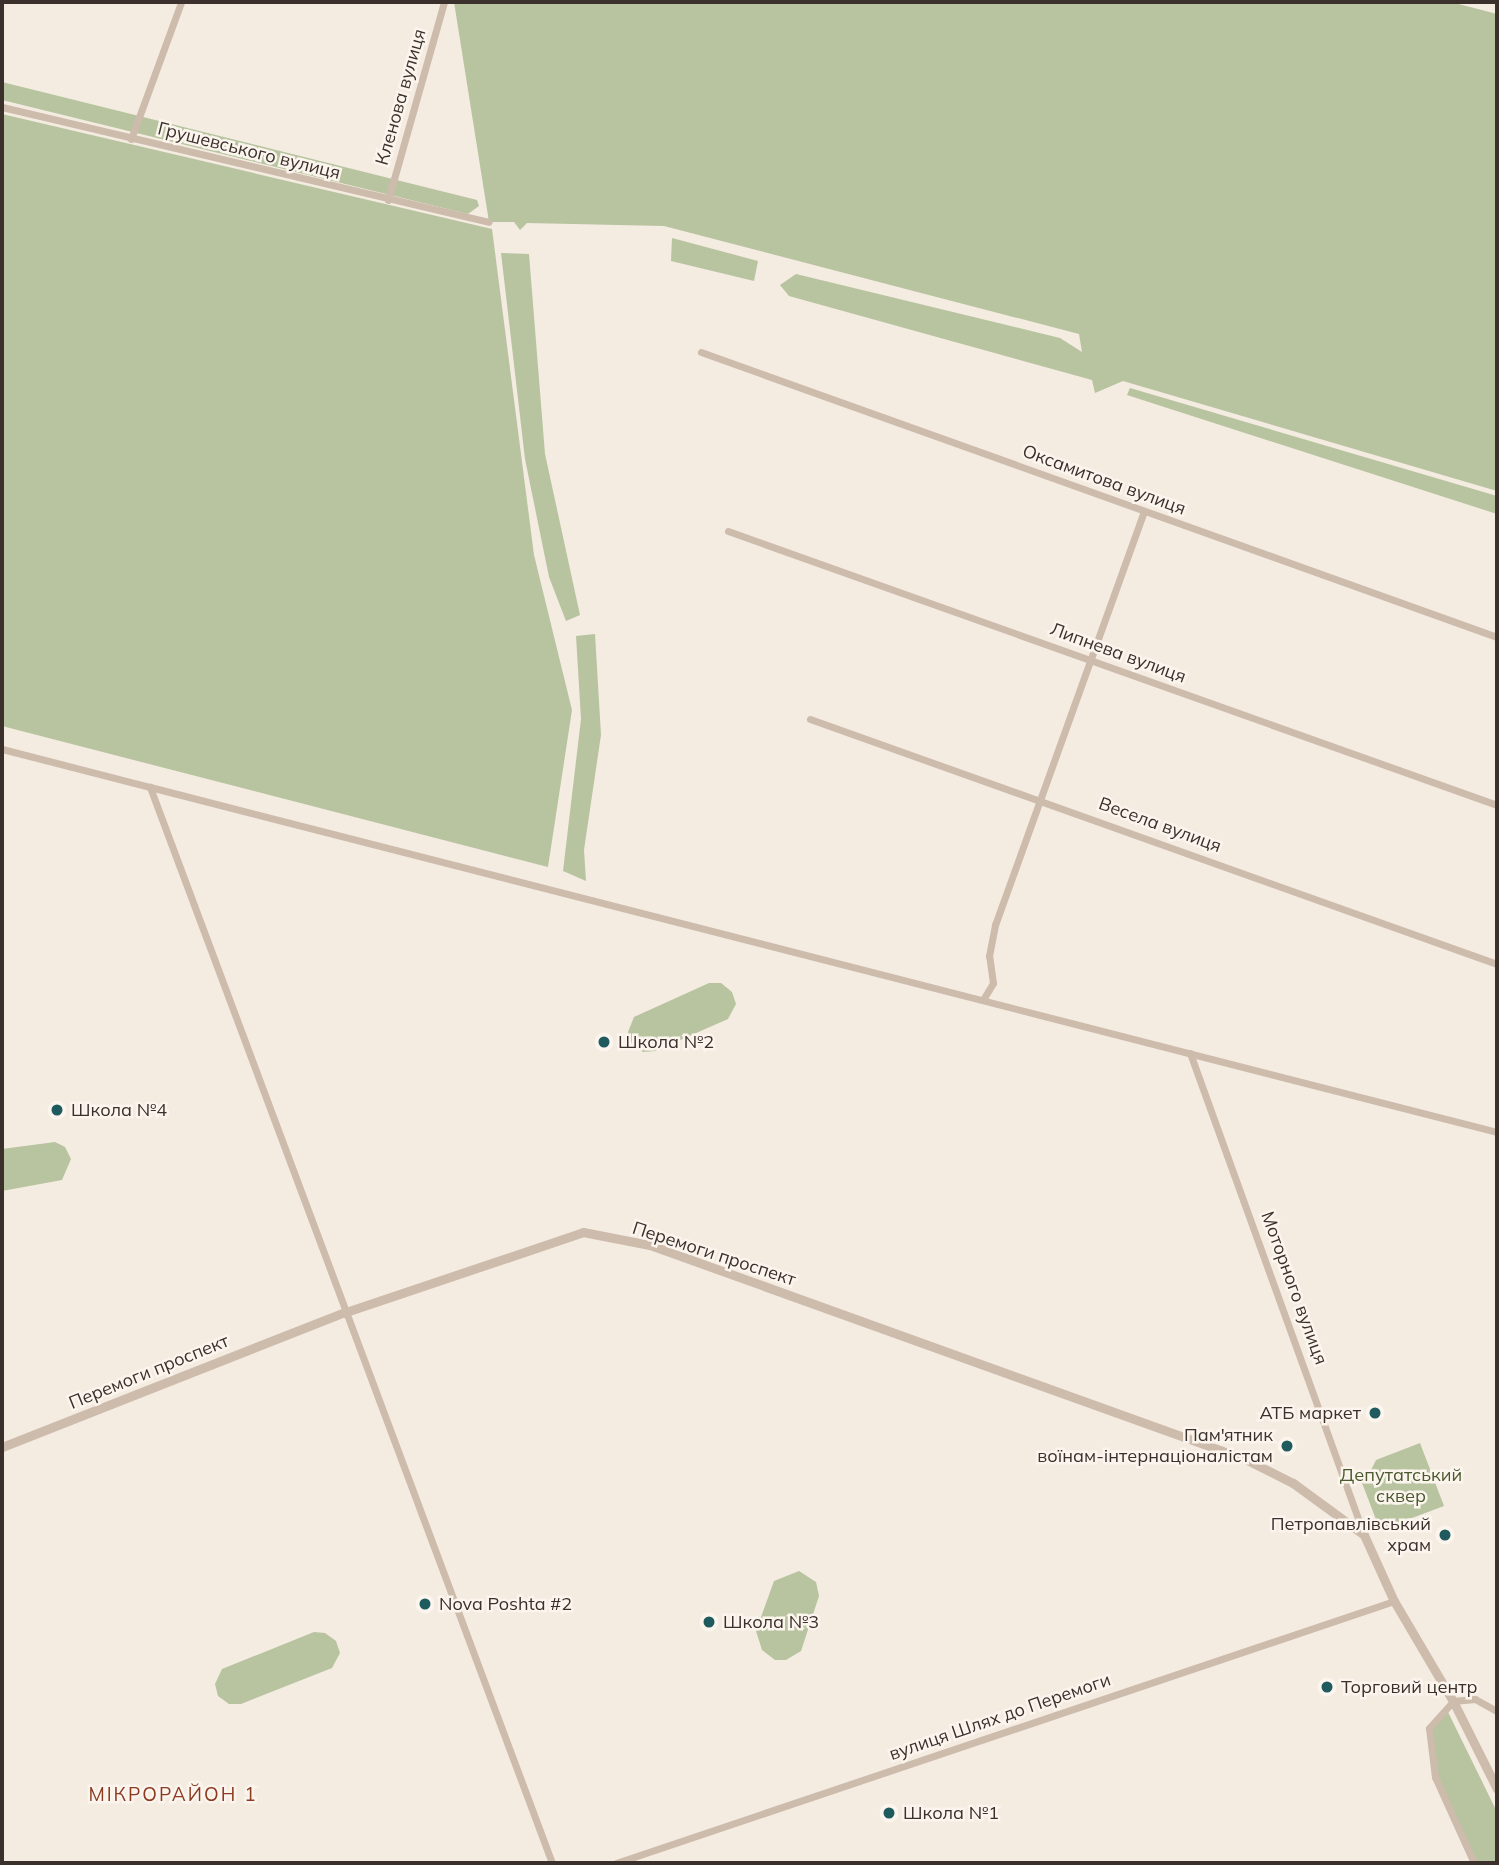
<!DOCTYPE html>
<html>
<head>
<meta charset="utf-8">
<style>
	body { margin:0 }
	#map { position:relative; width:1499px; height:1865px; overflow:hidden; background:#f4ebe1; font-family:Mulish,sans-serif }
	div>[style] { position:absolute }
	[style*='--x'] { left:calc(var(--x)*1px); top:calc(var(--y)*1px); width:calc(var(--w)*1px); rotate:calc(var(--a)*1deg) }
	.green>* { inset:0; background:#b8c4a0 }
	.minor>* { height:7px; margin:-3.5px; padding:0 3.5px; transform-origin:3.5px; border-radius:3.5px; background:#cdbbac }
	.tertiary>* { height:9px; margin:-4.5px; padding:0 4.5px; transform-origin:4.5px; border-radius:4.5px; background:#cdbbac }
	.dots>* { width:19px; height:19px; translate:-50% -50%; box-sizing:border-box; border:4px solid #fbf5ee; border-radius:50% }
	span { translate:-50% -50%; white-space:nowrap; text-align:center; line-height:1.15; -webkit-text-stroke:5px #fbf5ee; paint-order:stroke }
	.street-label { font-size:18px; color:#3b302b }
	.poi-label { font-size:18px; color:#3b302b }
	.left { translate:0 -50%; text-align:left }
	.right { translate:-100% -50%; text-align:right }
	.park-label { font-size:18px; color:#4a5a2e }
	.neighbourhood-label { font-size:19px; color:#8c3b22; letter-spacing:2px }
	.frame { position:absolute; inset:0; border:4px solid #3b302b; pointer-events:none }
</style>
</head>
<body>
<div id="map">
	<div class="green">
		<div style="clip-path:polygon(454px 2px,1451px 2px,1497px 14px,1497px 491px,1123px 381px,1095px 393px,1092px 380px,789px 296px,780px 285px,796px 274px,1060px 338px,1082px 352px,1079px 334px,664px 226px,527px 223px,520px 230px,514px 222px,489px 222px)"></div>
		<div style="clip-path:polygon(2px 82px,477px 200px,479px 206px,468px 214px,2px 100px)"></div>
		<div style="clip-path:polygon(2px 114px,492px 229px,534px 555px,572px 710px,548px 867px,2px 726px)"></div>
		<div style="clip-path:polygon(672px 238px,758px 261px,754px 281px,671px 261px)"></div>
		<div style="clip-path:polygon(501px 253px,529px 254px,545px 454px,580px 615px,566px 621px,549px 577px,525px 459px)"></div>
		<div style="clip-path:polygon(1130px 388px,1497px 496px,1497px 514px,1127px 395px)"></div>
		<div style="clip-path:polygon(595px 634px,601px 735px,584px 850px,586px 881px,563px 871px,581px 719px,576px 636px)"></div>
		<div style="clip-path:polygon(709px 983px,721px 983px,732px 992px,736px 1004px,728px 1019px,655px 1051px,643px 1052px,632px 1044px,628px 1032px,634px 1017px)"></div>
		<div style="clip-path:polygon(55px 1142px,65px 1147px,71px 1159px,62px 1180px,2px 1191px,2px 1149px)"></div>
		<div style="clip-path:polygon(1420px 1443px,1444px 1506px,1380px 1530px,1359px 1475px,1371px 1470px,1376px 1460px)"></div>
		<div style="clip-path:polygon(799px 1571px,816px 1582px,819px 1596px,801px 1651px,786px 1660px,775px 1660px,762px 1650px,756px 1631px,774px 1581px)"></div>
		<div style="clip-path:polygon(314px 1632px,325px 1633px,336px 1641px,340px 1653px,332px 1668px,241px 1704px,229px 1704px,218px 1696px,215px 1684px,222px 1669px)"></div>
		<div style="clip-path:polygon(1446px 1708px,1497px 1812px,1497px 1863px,1474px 1863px,1435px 1777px,1429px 1728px)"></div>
	</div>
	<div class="minor">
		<div style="--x:2;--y:107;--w:500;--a:13.29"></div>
		<div style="--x:131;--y:139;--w:146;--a:-69.9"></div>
		<div style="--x:388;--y:200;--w:206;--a:-74.2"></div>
		<div style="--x:701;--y:352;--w:845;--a:19.7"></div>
		<div style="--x:728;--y:531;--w:816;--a:19.61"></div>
		<div style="--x:810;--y:719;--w:729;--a:19.63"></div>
		<div style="--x:2;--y:749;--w:153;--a:14.4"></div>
		<div style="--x:984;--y:998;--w:17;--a:-59"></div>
		<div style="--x:993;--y:983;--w:27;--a:-98"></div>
		<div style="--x:989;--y:956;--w:32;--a:-79"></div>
		<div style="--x:995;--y:925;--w:440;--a:-70.2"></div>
		<div style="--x:1190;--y:1053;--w:512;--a:70.15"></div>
		<div style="--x:552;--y:1863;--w:1149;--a:-110.49"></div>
		<div style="--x:150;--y:787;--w:1390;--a:14.37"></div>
		<div style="--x:616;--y:1863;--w:821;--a:-18.61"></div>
		<div style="--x:1474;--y:1863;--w:94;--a:-114.4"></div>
		<div style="--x:1435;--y:1777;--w:49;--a:-97"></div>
		<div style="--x:1429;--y:1728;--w:36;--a:-48"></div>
		<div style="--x:1453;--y:1701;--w:22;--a:-5"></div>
		<div style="--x:1475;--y:1699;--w:25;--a:29"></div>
	</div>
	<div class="tertiary">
		<div style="--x:2;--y:1447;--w:366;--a:-21.5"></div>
		<div style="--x:343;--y:1313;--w:253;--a:-18.6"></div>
		<div style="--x:583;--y:1232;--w:68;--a:11"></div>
		<div style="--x:650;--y:1245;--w:632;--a:19.78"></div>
		<div style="--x:1245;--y:1459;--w:54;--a:26.6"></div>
		<div style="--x:1293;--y:1483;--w:88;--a:36.2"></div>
		<div style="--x:1364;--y:1535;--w:72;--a:65.6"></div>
		<div style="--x:1394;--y:1601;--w:116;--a:59.5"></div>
		<div style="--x:1453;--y:1701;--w:98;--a:63.4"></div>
	</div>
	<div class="dots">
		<div style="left:604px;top:1042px;background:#1f5a5e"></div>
		<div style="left:57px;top:1110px;background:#1f5a5e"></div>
		<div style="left:1375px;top:1413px;background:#1f5a5e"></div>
		<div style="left:1287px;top:1446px;background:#1f5a5e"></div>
		<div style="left:1445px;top:1535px;background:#1f5a5e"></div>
		<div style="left:425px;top:1604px;background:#1f5a5e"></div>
		<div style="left:709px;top:1622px;background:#1f5a5e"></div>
		<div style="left:1327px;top:1687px;background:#1f5a5e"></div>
		<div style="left:889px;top:1813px;background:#1f5a5e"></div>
	</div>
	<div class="street-label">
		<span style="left:401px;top:97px;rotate:-74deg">Кленова вулиця</span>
		<span style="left:249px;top:151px;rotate:14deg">Грушевського вулиця</span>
		<span style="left:1104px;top:480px;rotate:20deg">Оксамитова вулиця</span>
		<span style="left:1118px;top:653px;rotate:20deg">Липнева вулиця</span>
		<span style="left:1160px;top:825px;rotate:20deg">Весела вулиця</span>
		<span style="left:714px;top:1254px;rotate:18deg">Перемоги проспект</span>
		<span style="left:1294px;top:1288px;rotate:70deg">Моторного вулиця</span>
		<span style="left:149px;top:1372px;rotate:-22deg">Перемоги проспект</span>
		<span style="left:1000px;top:1717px;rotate:-19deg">вулиця Шлях до Перемоги</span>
	</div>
	<div class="poi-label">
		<span class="left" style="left:618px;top:1042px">Школа №2</span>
		<span class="left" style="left:71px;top:1110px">Школа №4</span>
		<span class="right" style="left:1361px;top:1413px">АТБ маркет</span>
		<span class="right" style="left:1273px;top:1446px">Пам'ятник<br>воїнам-інтернаціоналістам</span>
		<span class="right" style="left:1431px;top:1535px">Петропавлівський<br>храм</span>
		<span class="left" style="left:439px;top:1604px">Nova Poshta #2</span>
		<span class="left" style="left:723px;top:1622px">Школа №3</span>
		<span class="left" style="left:1341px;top:1687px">Торговий центр</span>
		<span class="left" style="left:903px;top:1813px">Школа №1</span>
	</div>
	<div class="park-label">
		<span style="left:1401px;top:1486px">Депутатський<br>сквер</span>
	</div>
	<div class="neighbourhood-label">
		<span style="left:173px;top:1795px">МІКРОРАЙОН 1</span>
	</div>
	<div class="frame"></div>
</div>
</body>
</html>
